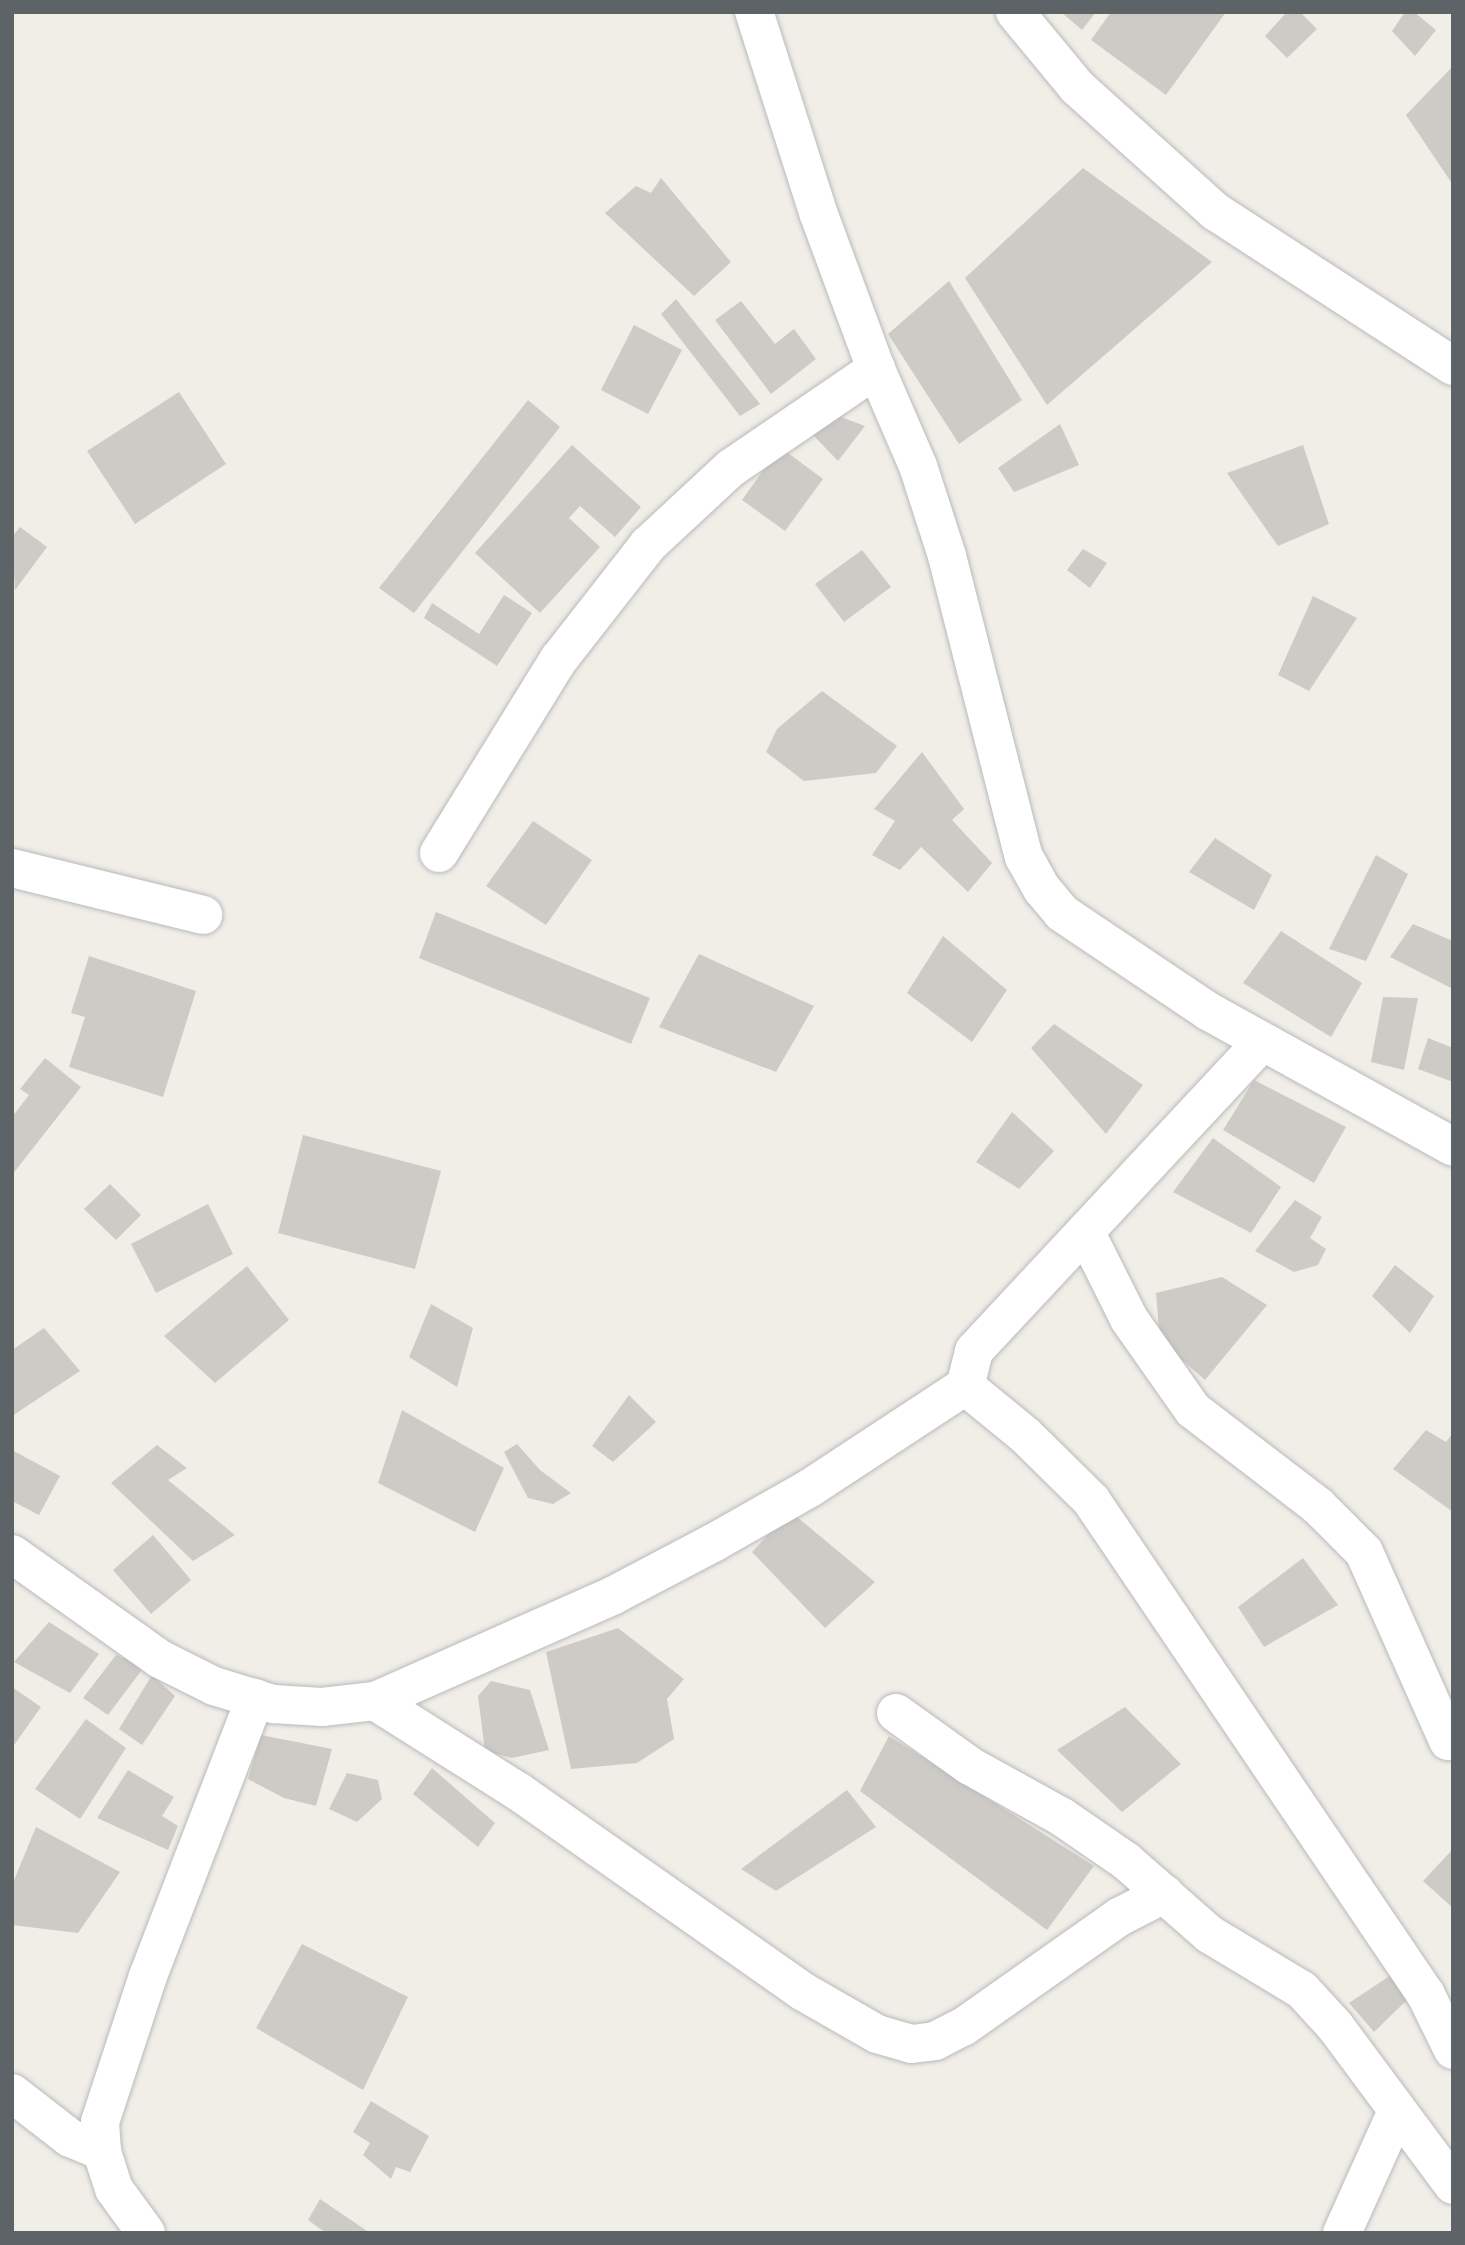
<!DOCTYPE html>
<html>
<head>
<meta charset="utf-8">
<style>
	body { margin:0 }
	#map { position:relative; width:1465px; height:2245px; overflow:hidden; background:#f1eee7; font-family:Inter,sans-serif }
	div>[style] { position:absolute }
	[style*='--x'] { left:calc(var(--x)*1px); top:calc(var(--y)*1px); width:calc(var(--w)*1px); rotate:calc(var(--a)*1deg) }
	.building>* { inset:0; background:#cecbc6 }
	.roads { filter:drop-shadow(0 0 2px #b7babe) drop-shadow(0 0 2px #b7babe) }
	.minor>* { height:38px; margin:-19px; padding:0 19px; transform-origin:19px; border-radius:19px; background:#fff }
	span { translate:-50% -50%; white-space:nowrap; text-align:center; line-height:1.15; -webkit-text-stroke:5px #fff; paint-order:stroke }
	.frame { position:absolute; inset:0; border:14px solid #5e6368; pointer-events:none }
</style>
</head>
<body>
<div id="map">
	<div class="building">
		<div style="clip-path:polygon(1061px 12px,1096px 12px,1082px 30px)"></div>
		<div style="clip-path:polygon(1111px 12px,1226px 12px,1166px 95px,1091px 40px)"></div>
		<div style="clip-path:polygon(1287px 12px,1300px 12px,1317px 29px,1287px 58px,1265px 36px)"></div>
		<div style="clip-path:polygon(1405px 12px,1414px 12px,1436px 30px,1415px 56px,1392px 31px)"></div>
		<div style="clip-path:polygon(1453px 66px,1453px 180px,1451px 182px,1406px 115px)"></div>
		<div style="clip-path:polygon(1083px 168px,1212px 262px,1047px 405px,965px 278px)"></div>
		<div style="clip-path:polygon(661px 178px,731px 262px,694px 296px,605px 213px,636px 186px,651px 193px)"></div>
		<div style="clip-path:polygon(949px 281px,1022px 400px,959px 444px,888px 334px)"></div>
		<div style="clip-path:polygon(676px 299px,760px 404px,740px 416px,661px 314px)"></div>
		<div style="clip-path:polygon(741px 301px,775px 344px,794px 329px,816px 359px,771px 394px,715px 320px)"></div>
		<div style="clip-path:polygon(634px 325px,682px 350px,648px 414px,601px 390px)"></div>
		<div style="clip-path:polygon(179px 392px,226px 464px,135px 524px,87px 451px)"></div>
		<div style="clip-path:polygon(528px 400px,560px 427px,414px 613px,379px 588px)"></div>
		<div style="clip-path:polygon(828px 412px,865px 426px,838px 461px,809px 431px)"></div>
		<div style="clip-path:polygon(1060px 424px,1079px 465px,1014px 492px,998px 468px)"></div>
		<div style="clip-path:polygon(572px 445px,641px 507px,615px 537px,580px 506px,569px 518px,600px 547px,540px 613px,475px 553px)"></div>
		<div style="clip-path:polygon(1303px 445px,1329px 524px,1278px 546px,1227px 473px)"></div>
		<div style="clip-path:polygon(780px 447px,823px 479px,785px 531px,742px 500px)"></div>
		<div style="clip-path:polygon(20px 527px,47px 547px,15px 590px,12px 537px)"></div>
		<div style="clip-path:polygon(1083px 549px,1107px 563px,1090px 588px,1067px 570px)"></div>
		<div style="clip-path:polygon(862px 550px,891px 587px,844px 622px,815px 584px)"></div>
		<div style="clip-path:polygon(504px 595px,532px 613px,497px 666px,424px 618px,432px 603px,479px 634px)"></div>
		<div style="clip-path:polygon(1313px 596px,1357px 618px,1309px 691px,1278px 675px)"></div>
		<div style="clip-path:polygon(822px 691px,897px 746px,876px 773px,804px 781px,766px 752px,777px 729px)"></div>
		<div style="clip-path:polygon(922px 752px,964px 809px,952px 820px,992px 863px,968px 892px,921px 847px,900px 870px,872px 855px,895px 821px,874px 809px)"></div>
		<div style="clip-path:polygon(533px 821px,592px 860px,546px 925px,486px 886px)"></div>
		<div style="clip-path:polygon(1215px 838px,1272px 875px,1254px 910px,1189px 872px)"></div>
		<div style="clip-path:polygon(1376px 855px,1408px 874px,1366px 961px,1329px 949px)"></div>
		<div style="clip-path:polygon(436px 912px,650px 998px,631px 1044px,419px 958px)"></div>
		<div style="clip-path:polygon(1413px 924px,1453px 941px,1453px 989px,1390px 957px)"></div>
		<div style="clip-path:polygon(1281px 931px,1362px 983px,1331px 1037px,1243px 983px)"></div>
		<div style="clip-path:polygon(943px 936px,1007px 990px,972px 1042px,907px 993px)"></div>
		<div style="clip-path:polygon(699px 954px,814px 1006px,776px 1072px,659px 1027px)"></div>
		<div style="clip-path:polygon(89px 956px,196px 991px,163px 1097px,69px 1067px,85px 1017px,71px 1013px)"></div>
		<div style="clip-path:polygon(1383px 997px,1418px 998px,1404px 1070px,1371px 1062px)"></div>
		<div style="clip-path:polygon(1054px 1024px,1143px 1085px,1106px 1134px,1031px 1048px)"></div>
		<div style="clip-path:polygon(1428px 1038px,1453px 1048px,1453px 1082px,1418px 1069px)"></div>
		<div style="clip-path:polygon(45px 1058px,81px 1087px,12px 1175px,12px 1117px,29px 1095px,20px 1089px)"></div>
		<div style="clip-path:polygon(1254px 1080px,1346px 1127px,1314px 1183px,1223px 1130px)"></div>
		<div style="clip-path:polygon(1012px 1112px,1054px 1151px,1019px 1189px,976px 1162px)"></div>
		<div style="clip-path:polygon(303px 1135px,441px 1171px,415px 1269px,278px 1233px)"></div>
		<div style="clip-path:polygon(1213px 1138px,1281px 1187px,1251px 1233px,1173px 1192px)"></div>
		<div style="clip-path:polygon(110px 1184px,141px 1215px,116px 1240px,84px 1209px)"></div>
		<div style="clip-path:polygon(1295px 1200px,1322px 1217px,1310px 1238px,1326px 1249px,1318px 1265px,1294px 1272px,1255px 1251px)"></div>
		<div style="clip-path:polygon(208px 1204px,233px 1254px,156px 1293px,131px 1244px)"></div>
		<div style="clip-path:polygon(1395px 1265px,1434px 1296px,1410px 1333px,1372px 1296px)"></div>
		<div style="clip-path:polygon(247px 1266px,289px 1320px,215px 1383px,164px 1336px)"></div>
		<div style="clip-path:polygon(1222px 1277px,1267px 1305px,1205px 1380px,1160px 1341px,1156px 1293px)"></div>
		<div style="clip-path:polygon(431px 1304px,473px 1328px,457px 1387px,409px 1357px)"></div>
		<div style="clip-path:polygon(44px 1328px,80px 1371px,12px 1416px,12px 1350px)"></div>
		<div style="clip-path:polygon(629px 1395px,656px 1422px,613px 1462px,592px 1446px)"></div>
		<div style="clip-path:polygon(402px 1410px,504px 1468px,475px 1532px,378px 1483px)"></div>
		<div style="clip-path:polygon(1426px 1430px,1446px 1442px,1453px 1433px,1453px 1512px,1393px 1469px)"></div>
		<div style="clip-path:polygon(517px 1444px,540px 1470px,571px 1493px,553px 1504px,528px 1498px,504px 1452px)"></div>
		<div style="clip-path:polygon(157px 1445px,187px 1468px,168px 1480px,235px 1535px,193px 1561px,111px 1483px)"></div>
		<div style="clip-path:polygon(12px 1450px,60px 1476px,39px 1515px,12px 1501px)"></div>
		<div style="clip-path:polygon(790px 1511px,875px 1582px,825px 1628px,752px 1552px)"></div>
		<div style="clip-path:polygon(153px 1535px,191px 1580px,151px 1614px,113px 1570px)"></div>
		<div style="clip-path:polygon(1303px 1558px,1338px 1605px,1264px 1647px,1238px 1607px)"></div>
		<div style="clip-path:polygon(49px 1622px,99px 1654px,70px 1693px,14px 1662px)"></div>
		<div style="clip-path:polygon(618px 1628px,684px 1679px,667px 1699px,674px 1739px,637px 1763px,571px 1769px,546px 1652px)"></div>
		<div style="clip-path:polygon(116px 1655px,144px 1667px,108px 1715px,83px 1698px)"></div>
		<div style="clip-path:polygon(152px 1675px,175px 1696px,142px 1745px,119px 1729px)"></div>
		<div style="clip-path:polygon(491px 1681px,530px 1690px,549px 1750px,512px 1758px,485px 1751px,478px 1696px)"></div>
		<div style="clip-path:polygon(12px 1687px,41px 1707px,12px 1748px)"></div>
		<div style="clip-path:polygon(1125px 1707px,1181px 1764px,1122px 1812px,1057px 1750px)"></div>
		<div style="clip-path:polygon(86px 1719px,126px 1748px,80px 1819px,35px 1789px)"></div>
		<div style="clip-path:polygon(261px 1735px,332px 1749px,316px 1806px,284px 1798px,248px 1779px)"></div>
		<div style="clip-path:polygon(889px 1736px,1094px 1866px,1047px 1930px,860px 1791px)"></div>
		<div style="clip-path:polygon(432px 1768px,495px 1823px,478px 1847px,413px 1794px)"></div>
		<div style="clip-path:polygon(128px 1770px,174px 1797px,162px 1816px,178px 1826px,168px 1850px,97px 1818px)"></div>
		<div style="clip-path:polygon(347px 1773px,378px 1780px,382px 1799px,357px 1822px,329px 1809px)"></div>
		<div style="clip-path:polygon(847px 1790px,876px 1827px,776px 1891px,741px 1869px)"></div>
		<div style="clip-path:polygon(36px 1827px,120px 1872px,78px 1933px,12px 1925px,12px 1885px)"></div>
		<div style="clip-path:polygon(1453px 1849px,1453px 1908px,1423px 1881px)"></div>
		<div style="clip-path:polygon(302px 1944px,408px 1997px,363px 2090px,256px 2028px)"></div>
		<div style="clip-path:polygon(1394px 1973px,1408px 1999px,1374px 2032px,1349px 2003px)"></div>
		<div style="clip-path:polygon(371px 2101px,429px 2136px,410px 2172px,396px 2167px,391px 2179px,363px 2155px,370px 2143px,353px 2132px)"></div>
		<div style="clip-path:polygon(320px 2199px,370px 2233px,326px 2233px,308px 2220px)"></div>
	</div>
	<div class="roads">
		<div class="minor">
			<div style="--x:1015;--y:12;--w:97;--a:50.4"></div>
			<div style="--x:1077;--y:87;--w:187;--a:42"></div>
			<div style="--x:1216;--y:212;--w:283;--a:33"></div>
			<div style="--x:876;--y:369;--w:106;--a:66.6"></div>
			<div style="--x:918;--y:466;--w:95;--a:72.1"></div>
			<div style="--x:947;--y:556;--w:311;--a:75.7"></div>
			<div style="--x:1024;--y:857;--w:37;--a:61"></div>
			<div style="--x:1042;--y:889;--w:31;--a:50"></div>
			<div style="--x:1062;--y:913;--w:176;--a:33.9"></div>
			<div style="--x:1208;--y:1011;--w:280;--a:29"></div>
			<div style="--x:439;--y:853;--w:228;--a:-58.3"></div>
			<div style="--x:559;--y:659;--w:145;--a:-52"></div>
			<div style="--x:648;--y:545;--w:113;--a:-42.9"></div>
			<div style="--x:731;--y:468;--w:176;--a:-34.3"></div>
			<div style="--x:876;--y:369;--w:167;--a:-110.3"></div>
			<div style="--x:818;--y:212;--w:210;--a:-107.7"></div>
			<div style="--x:12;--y:868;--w:197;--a:13.8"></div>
			<div style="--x:1262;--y:1042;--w:422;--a:133"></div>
			<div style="--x:974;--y:1351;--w:36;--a:104"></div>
			<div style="--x:965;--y:1386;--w:77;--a:39.2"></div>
			<div style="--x:1025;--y:1435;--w:93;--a:44.6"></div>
			<div style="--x:1091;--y:1500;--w:598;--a:55.91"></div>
			<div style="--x:1426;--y:1995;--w:61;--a:63.9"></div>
			<div style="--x:1087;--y:1235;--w:94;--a:63.4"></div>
			<div style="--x:1129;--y:1319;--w:111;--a:54.9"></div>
			<div style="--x:1193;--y:1410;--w:158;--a:37.5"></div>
			<div style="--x:1318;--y:1506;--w:65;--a:45"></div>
			<div style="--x:1364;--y:1552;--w:207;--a:66"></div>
			<div style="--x:12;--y:1554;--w:181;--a:35.4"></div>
			<div style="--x:160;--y:1659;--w:60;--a:26.6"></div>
			<div style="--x:214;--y:1686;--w:62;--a:17"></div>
			<div style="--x:273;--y:1704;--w:49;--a:3.5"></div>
			<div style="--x:322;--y:1707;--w:53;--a:-6.5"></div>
			<div style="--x:375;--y:1701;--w:261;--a:-23.9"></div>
			<div style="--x:614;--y:1595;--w:112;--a:-27.7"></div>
			<div style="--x:713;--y:1543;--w:112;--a:-29.6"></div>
			<div style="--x:810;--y:1488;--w:186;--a:-33.3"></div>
			<div style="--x:375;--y:1701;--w:170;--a:32.3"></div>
			<div style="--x:519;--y:1792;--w:346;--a:35.1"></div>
			<div style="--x:802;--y:1991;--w:86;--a:29.8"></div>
			<div style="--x:877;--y:2034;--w:36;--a:16"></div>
			<div style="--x:912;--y:2044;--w:23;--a:-7"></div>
			<div style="--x:935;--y:2041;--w:31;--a:-27"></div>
			<div style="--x:963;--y:2027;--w:191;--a:-35.2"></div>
			<div style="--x:1119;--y:1917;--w:51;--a:-27.1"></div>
			<div style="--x:896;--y:1713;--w:91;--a:35.6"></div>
			<div style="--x:970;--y:1766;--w:105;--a:29"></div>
			<div style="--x:1062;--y:1817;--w:78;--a:34.5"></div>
			<div style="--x:1126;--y:1861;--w:111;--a:41.3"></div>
			<div style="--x:1209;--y:1934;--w:109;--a:31.1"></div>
			<div style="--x:1302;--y:1990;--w:49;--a:47.5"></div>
			<div style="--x:1335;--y:2026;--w:198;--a:53.4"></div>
			<div style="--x:12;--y:2093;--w:73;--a:37.8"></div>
			<div style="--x:70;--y:2138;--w:35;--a:22"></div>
			<div style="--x:146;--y:2233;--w:54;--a:-126"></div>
			<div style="--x:114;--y:2189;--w:40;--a:-108"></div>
			<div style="--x:102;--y:2151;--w:29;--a:-94"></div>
			<div style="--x:100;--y:2122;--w:154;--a:-71.8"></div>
			<div style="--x:148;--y:1976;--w:298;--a:-68.9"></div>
			<div style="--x:1342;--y:2233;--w:134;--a:-65.7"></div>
		</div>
	</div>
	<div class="frame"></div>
</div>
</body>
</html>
